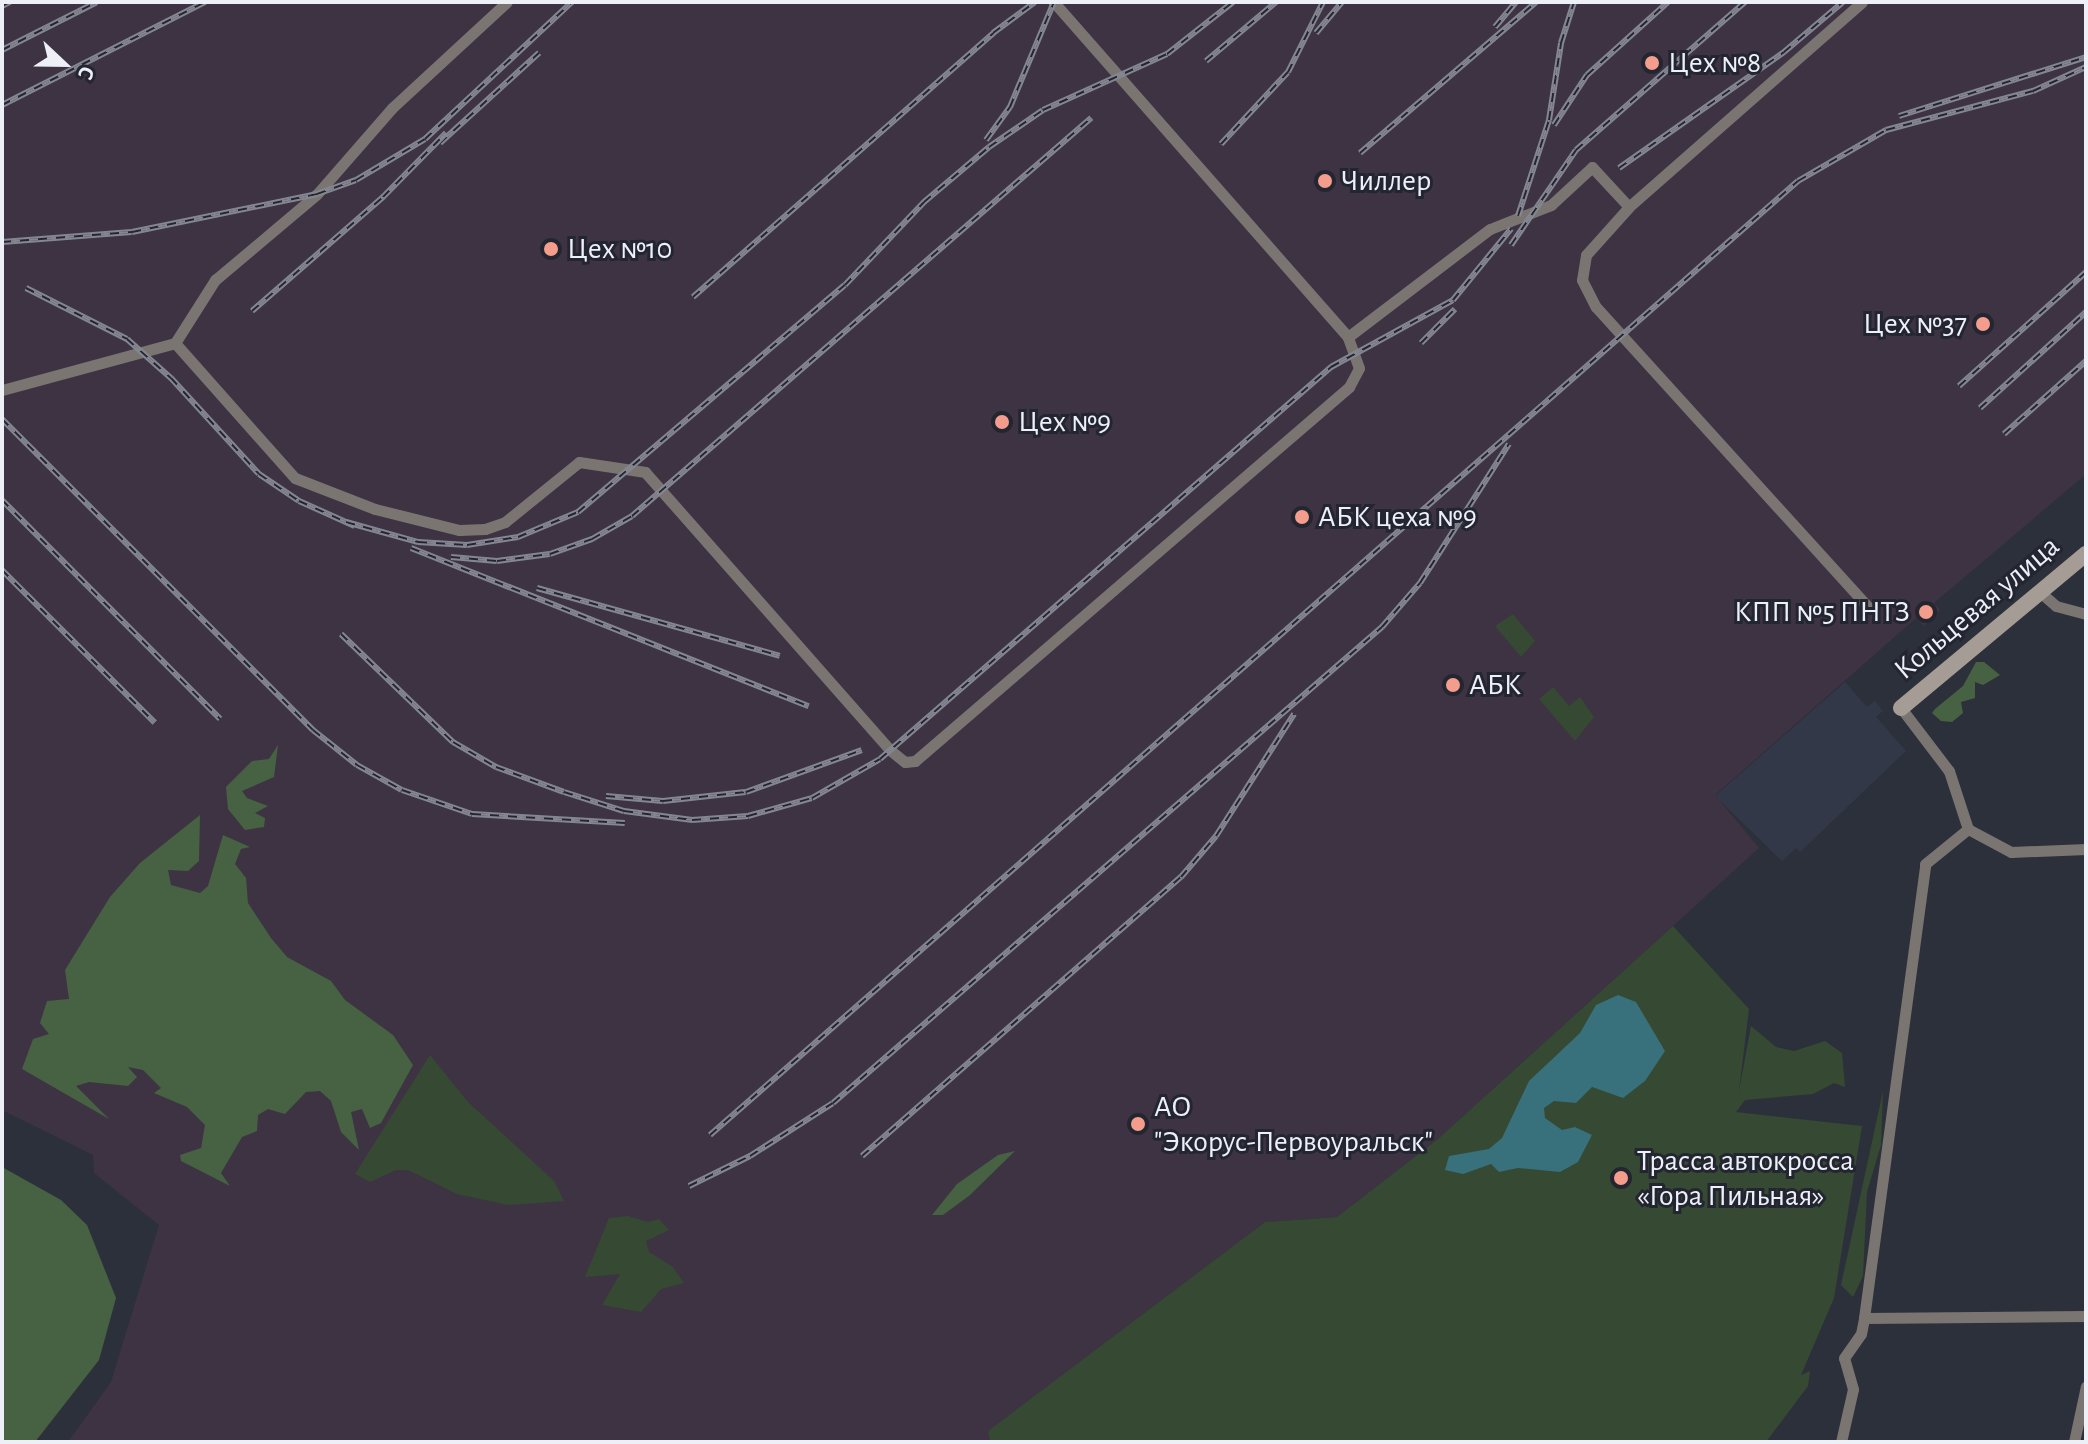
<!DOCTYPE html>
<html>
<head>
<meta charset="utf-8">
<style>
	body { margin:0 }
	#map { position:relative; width:2088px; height:1444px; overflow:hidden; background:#2c303b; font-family:"Alegreya Sans",sans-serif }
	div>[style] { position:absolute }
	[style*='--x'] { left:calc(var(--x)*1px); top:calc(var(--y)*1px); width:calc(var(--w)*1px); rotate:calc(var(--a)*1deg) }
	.built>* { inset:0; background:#333849 }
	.industrial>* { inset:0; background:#3e3343 }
	.green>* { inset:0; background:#354933 }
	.forest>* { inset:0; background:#466242 }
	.water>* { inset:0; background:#38707c }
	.street>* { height:11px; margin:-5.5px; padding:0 5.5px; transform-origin:5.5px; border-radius:5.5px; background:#7b7572 }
	.secondary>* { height:16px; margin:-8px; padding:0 8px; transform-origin:8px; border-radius:8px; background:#a69c96 }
	.rail>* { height:6px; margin-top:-3px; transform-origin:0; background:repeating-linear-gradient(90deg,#232631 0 9px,#848791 0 18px); box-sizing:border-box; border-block:2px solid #848791 }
	.dots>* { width:22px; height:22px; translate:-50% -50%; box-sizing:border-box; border:4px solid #232631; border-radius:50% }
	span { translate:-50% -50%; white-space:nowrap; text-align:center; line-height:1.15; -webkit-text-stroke:6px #232631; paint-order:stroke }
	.poi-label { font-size:30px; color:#eef0f8 }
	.left { translate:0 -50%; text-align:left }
	.right { translate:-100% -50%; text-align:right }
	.street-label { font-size:30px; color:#eef0f8 }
	.frame { position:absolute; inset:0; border:4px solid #eef0f8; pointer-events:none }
	.north { position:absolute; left:24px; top:24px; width:80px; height:80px; -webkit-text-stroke:6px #232631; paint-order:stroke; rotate:112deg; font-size:22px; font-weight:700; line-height:32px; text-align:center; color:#eef0f8 }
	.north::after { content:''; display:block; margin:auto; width:28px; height:36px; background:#eef0f8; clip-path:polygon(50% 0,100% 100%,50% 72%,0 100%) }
</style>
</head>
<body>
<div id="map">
	<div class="built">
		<div style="clip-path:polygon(1845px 682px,1867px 707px,1875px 701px,1883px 711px,1876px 717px,1906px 751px,1800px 852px,1796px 848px,1782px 861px,1715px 796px)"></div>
	</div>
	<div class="industrial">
		<div style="clip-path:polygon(2px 2px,2086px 2px,2086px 474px,1934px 603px,1940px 610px,1924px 626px,1916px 618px,1715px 795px,1759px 848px,1439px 1138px,1337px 1217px,1265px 1222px,988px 1431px,990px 1442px,68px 1442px,111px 1382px,159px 1225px,94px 1173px,93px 1155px,2px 1110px)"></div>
	</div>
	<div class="green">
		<div style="clip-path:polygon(1513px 614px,1535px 641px,1521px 657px,1495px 626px)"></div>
		<div style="clip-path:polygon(1553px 687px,1569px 706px,1580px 697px,1594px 717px,1575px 741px,1539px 699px)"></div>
		<div style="clip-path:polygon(1673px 926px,1749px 1009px,1739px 1091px,1751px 1026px,1776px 1047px,1794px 1051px,1825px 1041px,1842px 1053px,1845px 1087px,1834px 1083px,1813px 1094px,1745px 1100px,1736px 1112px,1862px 1126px,1834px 1298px,1801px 1375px,1810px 1371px,1808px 1386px,1766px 1442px,990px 1442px,988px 1431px,1265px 1222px,1337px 1217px,1439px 1138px)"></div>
		<div style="clip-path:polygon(430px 1055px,468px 1102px,554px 1181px,564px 1201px,508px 1205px,457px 1194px,408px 1170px,396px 1170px,370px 1182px,355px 1174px)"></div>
		<div style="clip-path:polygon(1883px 1091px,1881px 1145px,1867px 1192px,1863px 1276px,1853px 1297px,1841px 1285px)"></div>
		<div style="clip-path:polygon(628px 1216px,648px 1222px,659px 1219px,669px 1230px,646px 1241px,649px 1252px,673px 1267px,684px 1283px,661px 1289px,641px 1312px,602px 1305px,620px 1274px,585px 1277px,609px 1218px)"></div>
	</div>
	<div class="forest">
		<div style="clip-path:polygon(1976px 662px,1984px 662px,2000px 675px,1983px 685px,1975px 682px,1975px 698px,1961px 702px,1963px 713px,1952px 722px,1941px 721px,1932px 713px,1935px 709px,1963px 686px)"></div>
		<div style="clip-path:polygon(278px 745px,274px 777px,242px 791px,247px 798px,268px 806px,255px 813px,265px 818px,264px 827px,245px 830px,228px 809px,226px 787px,252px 761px,269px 759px)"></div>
		<div style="clip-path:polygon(200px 815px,199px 861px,188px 871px,168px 870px,171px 885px,200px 893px,208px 886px,223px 835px,250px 847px,241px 849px,235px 864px,246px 878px,248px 903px,271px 938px,287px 957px,331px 981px,345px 1000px,393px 1035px,413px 1065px,381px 1123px,370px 1128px,362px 1109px,351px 1112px,359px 1150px,341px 1132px,331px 1101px,320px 1091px,306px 1092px,285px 1114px,268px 1109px,258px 1115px,257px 1131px,242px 1137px,221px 1173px,230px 1186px,181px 1161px,180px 1155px,201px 1148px,205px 1125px,187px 1107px,154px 1093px,161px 1088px,143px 1070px,128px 1067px,137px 1077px,128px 1086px,89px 1082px,76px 1086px,109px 1119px,22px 1069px,33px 1039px,49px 1034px,40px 1023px,47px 1001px,69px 999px,65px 970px,110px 897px,140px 863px)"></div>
		<div style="clip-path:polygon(1015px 1151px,970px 1195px,943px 1215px,932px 1215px,957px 1184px,998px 1155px)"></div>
		<div style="clip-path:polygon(2px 1167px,61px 1200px,87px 1225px,116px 1298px,99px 1360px,35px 1442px,2px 1442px)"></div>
	</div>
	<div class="water">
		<div style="clip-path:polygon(1618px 995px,1636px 1002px,1665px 1051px,1645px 1081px,1623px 1098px,1592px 1087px,1576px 1103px,1554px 1101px,1544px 1108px,1545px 1118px,1562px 1130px,1575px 1127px,1592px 1135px,1578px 1162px,1560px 1172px,1518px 1168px,1499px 1172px,1491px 1164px,1463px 1174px,1445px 1170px,1449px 1156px,1489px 1149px,1502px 1138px,1529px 1081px,1580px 1033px,1596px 1005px)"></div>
	</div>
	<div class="street">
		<div style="--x:1862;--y:2;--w:310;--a:138.7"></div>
		<div style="--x:1629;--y:207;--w:64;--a:131.9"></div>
		<div style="--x:1586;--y:255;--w:25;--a:99"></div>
		<div style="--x:1582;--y:280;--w:30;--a:63"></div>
		<div style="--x:1596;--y:307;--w:404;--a:47.8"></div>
		<div style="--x:1348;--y:337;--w:178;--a:-37.3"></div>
		<div style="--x:1490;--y:229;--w:66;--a:-21.5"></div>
		<div style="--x:1551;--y:205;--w:56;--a:-42.8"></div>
		<div style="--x:1592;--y:167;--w:54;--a:47.2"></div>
		<div style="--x:175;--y:343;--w:181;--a:48.4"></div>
		<div style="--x:295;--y:478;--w:86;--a:21.2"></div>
		<div style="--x:375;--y:509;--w:87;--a:14"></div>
		<div style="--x:459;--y:530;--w:26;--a:-2"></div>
		<div style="--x:485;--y:529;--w:21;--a:-19"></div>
		<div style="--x:505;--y:522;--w:95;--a:-39"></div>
		<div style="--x:579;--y:462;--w:67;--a:8.6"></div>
		<div style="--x:645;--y:472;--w:371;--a:48.6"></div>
		<div style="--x:890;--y:750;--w:19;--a:39"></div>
		<div style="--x:905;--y:762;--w:10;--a:-6"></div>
		<div style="--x:915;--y:761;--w:573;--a:-40.75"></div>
		<div style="--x:1349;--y:387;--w:21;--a:-62"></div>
		<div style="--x:1359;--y:368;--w:33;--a:-110"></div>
		<div style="--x:1348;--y:337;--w:446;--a:-131.3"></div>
		<div style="--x:2;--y:390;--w:179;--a:-15.2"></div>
		<div style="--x:175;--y:343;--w:75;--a:-57.6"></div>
		<div style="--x:215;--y:280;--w:133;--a:-40.1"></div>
		<div style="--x:317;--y:194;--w:114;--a:-48.9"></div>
		<div style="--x:392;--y:108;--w:156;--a:-42.7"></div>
		<div style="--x:2040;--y:592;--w:21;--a:41"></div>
		<div style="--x:2056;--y:606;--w:31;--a:15"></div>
		<div style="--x:1901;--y:708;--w:79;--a:52.7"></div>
		<div style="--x:1949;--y:771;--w:61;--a:71.9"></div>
		<div style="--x:1968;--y:829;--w:49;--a:28.1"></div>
		<div style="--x:2011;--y:852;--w:75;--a:-2.3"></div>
		<div style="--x:1864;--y:1318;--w:222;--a:-0.5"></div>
		<div style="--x:1841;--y:1442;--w:54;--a:-77.2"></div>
		<div style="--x:1853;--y:1389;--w:32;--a:-106"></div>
		<div style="--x:1844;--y:1358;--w:29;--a:-55"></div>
		<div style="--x:1861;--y:1334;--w:16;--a:-79"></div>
		<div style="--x:1864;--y:1318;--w:458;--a:-82.3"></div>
		<div style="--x:1925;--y:864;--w:55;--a:-39.1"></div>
		<div style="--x:2074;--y:1442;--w:57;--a:-77.9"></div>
	</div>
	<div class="secondary">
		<div style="--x:1901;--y:708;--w:241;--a:-39.8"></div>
	</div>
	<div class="rail">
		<div style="--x:2;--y:6;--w:9;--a:-27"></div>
		<div style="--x:1495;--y:27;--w:33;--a:-50"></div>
		<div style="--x:1316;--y:33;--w:40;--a:-50"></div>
		<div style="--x:2;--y:50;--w:106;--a:-26.8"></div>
		<div style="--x:1206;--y:61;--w:92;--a:-40.1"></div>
		<div style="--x:2;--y:105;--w:228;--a:-26.9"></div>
		<div style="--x:1899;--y:116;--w:196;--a:-17.5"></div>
		<div style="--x:1554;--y:125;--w:60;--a:-56.6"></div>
		<div style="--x:1587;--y:75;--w:109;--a:-42"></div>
		<div style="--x:986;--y:140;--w:41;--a:-54"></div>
		<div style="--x:1010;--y:107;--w:114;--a:-67.3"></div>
		<div style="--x:440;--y:143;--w:134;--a:-42.3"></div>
		<div style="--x:1221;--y:144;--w:98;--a:-47.1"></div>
		<div style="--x:1288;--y:72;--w:78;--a:-63.4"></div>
		<div style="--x:1360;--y:153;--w:232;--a:-40.6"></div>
		<div style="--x:1619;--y:168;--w:202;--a:-35.1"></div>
		<div style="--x:1784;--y:52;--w:77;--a:-40.3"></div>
		<div style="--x:1518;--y:216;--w:101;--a:-72.1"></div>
		<div style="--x:1549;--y:120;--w:78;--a:-81.1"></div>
		<div style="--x:1561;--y:43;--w:43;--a:-72.4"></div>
		<div style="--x:2;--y:242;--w:130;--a:-4.4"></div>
		<div style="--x:132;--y:232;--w:189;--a:-11.6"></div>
		<div style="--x:317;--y:194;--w:41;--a:-19.7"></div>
		<div style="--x:356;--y:180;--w:80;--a:-30.7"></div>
		<div style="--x:425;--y:139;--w:201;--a:-43"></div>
		<div style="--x:1511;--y:245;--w:115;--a:-55.6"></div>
		<div style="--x:1576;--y:150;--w:225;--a:-41.2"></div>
		<div style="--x:26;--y:288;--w:113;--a:26.8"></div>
		<div style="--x:127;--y:339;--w:59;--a:41.6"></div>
		<div style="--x:171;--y:378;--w:130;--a:47.5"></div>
		<div style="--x:259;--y:474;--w:48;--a:34"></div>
		<div style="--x:299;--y:501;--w:61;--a:24.1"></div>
		<div style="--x:693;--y:297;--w:400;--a:-41.3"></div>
		<div style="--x:993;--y:33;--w:52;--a:-36.4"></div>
		<div style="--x:252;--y:311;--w:174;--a:-41"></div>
		<div style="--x:383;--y:197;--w:90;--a:-45.5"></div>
		<div style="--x:1421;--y:343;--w:48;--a:-45"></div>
		<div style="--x:2;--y:368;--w:1;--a:0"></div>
		<div style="--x:1959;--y:386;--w:171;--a:-41.9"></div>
		<div style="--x:1980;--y:408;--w:143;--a:-42.2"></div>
		<div style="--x:2;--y:419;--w:440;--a:45"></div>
		<div style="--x:313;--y:730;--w:56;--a:38.5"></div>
		<div style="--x:357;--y:765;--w:51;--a:29.1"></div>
		<div style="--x:402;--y:790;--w:74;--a:18.9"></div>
		<div style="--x:472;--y:814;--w:153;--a:3.4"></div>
		<div style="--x:2004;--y:434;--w:110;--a:-41.7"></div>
		<div style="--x:2;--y:500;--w:309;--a:45.1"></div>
		<div style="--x:346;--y:522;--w:75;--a:15.5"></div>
		<div style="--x:418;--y:542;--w:49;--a:3.5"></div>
		<div style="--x:467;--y:545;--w:52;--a:-8.9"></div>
		<div style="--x:518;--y:537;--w:65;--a:-22.6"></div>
		<div style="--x:578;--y:512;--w:350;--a:-40.4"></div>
		<div style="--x:845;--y:285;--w:115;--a:-46.4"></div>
		<div style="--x:924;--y:202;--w:85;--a:-40.2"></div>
		<div style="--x:989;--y:147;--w:65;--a:-34.4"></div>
		<div style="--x:1043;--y:110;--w:136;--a:-24.3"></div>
		<div style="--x:1167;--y:54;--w:84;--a:-38.2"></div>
		<div style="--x:411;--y:548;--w:428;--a:21.7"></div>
		<div style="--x:451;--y:557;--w:46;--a:5"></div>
		<div style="--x:497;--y:561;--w:53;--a:-7.5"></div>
		<div style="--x:550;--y:554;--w:45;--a:-19.7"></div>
		<div style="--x:592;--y:539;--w:46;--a:-29.9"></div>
		<div style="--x:632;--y:516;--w:608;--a:-40.93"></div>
		<div style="--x:2;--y:570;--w:216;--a:45"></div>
		<div style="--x:537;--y:588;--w:252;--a:15.6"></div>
		<div style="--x:341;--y:634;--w:156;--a:44"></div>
		<div style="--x:453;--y:742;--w:50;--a:30.2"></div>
		<div style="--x:496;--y:767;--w:72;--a:20.2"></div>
		<div style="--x:564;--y:792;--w:63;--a:17.6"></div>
		<div style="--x:624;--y:811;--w:69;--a:7.5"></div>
		<div style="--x:692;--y:820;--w:56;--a:-4.1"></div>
		<div style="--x:748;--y:816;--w:66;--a:-15.7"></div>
		<div style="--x:812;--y:798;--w:78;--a:-29.8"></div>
		<div style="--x:880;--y:759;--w:598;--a:-41"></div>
		<div style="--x:1331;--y:367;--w:139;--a:-28.8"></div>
		<div style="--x:1453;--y:300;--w:92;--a:-50.8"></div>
		<div style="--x:606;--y:796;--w:57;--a:5"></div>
		<div style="--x:663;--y:801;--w:83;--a:-6.2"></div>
		<div style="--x:746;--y:792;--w:123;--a:-19.9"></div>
		<div style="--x:710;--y:1135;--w:1447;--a:-41.25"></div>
		<div style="--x:1798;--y:181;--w:102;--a:-30.1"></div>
		<div style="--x:1886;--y:130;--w:152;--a:-14.9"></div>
		<div style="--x:2033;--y:91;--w:58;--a:-24.4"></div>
		<div style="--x:862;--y:1156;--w:424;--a:-41.2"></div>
		<div style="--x:1181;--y:877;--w:54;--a:-49.5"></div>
		<div style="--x:1216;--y:836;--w:145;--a:-57.4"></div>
		<div style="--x:689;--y:1186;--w:68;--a:-26.2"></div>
		<div style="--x:750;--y:1156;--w:98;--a:-32.6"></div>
		<div style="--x:833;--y:1103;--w:727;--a:-40.93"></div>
		<div style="--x:1382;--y:627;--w:58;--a:-49.2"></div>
		<div style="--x:1420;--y:583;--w:165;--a:-57.4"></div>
	</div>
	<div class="dots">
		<div style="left:1652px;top:63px;background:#f59d8d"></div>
		<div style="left:1325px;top:181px;background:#f59d8d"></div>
		<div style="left:551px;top:249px;background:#f59d8d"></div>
		<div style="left:1983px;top:324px;background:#f59d8d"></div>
		<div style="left:1002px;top:422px;background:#f59d8d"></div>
		<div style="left:1302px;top:517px;background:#f59d8d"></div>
		<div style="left:1926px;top:612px;background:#f59d8d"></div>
		<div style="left:1453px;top:685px;background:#f59d8d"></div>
		<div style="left:1138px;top:1124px;background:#f59d8d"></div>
		<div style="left:1621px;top:1178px;background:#f59d8d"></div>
	</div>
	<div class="poi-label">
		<span class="left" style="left:1668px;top:63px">Цех №8</span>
		<span class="left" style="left:1341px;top:181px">Чиллер</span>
		<span class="left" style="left:567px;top:249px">Цех №10</span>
		<span class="right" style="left:1967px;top:324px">Цех №37</span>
		<span class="left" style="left:1018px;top:422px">Цех №9</span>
		<span class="left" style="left:1318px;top:517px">АБК цеха №9</span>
		<span class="right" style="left:1910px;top:612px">КПП №5 ПНТЗ</span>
		<span class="left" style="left:1469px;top:685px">АБК</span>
		<span class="left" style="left:1154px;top:1124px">АО<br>"Экорус-Первоуральск"</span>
		<span class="left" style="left:1637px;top:1178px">Трасса автокросса<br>«Гора Пильная»</span>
	</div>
	<div class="street-label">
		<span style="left:1977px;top:608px;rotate:-40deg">Кольцевая улица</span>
	</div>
	<div class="frame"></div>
	<div class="north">С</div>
</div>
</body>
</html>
